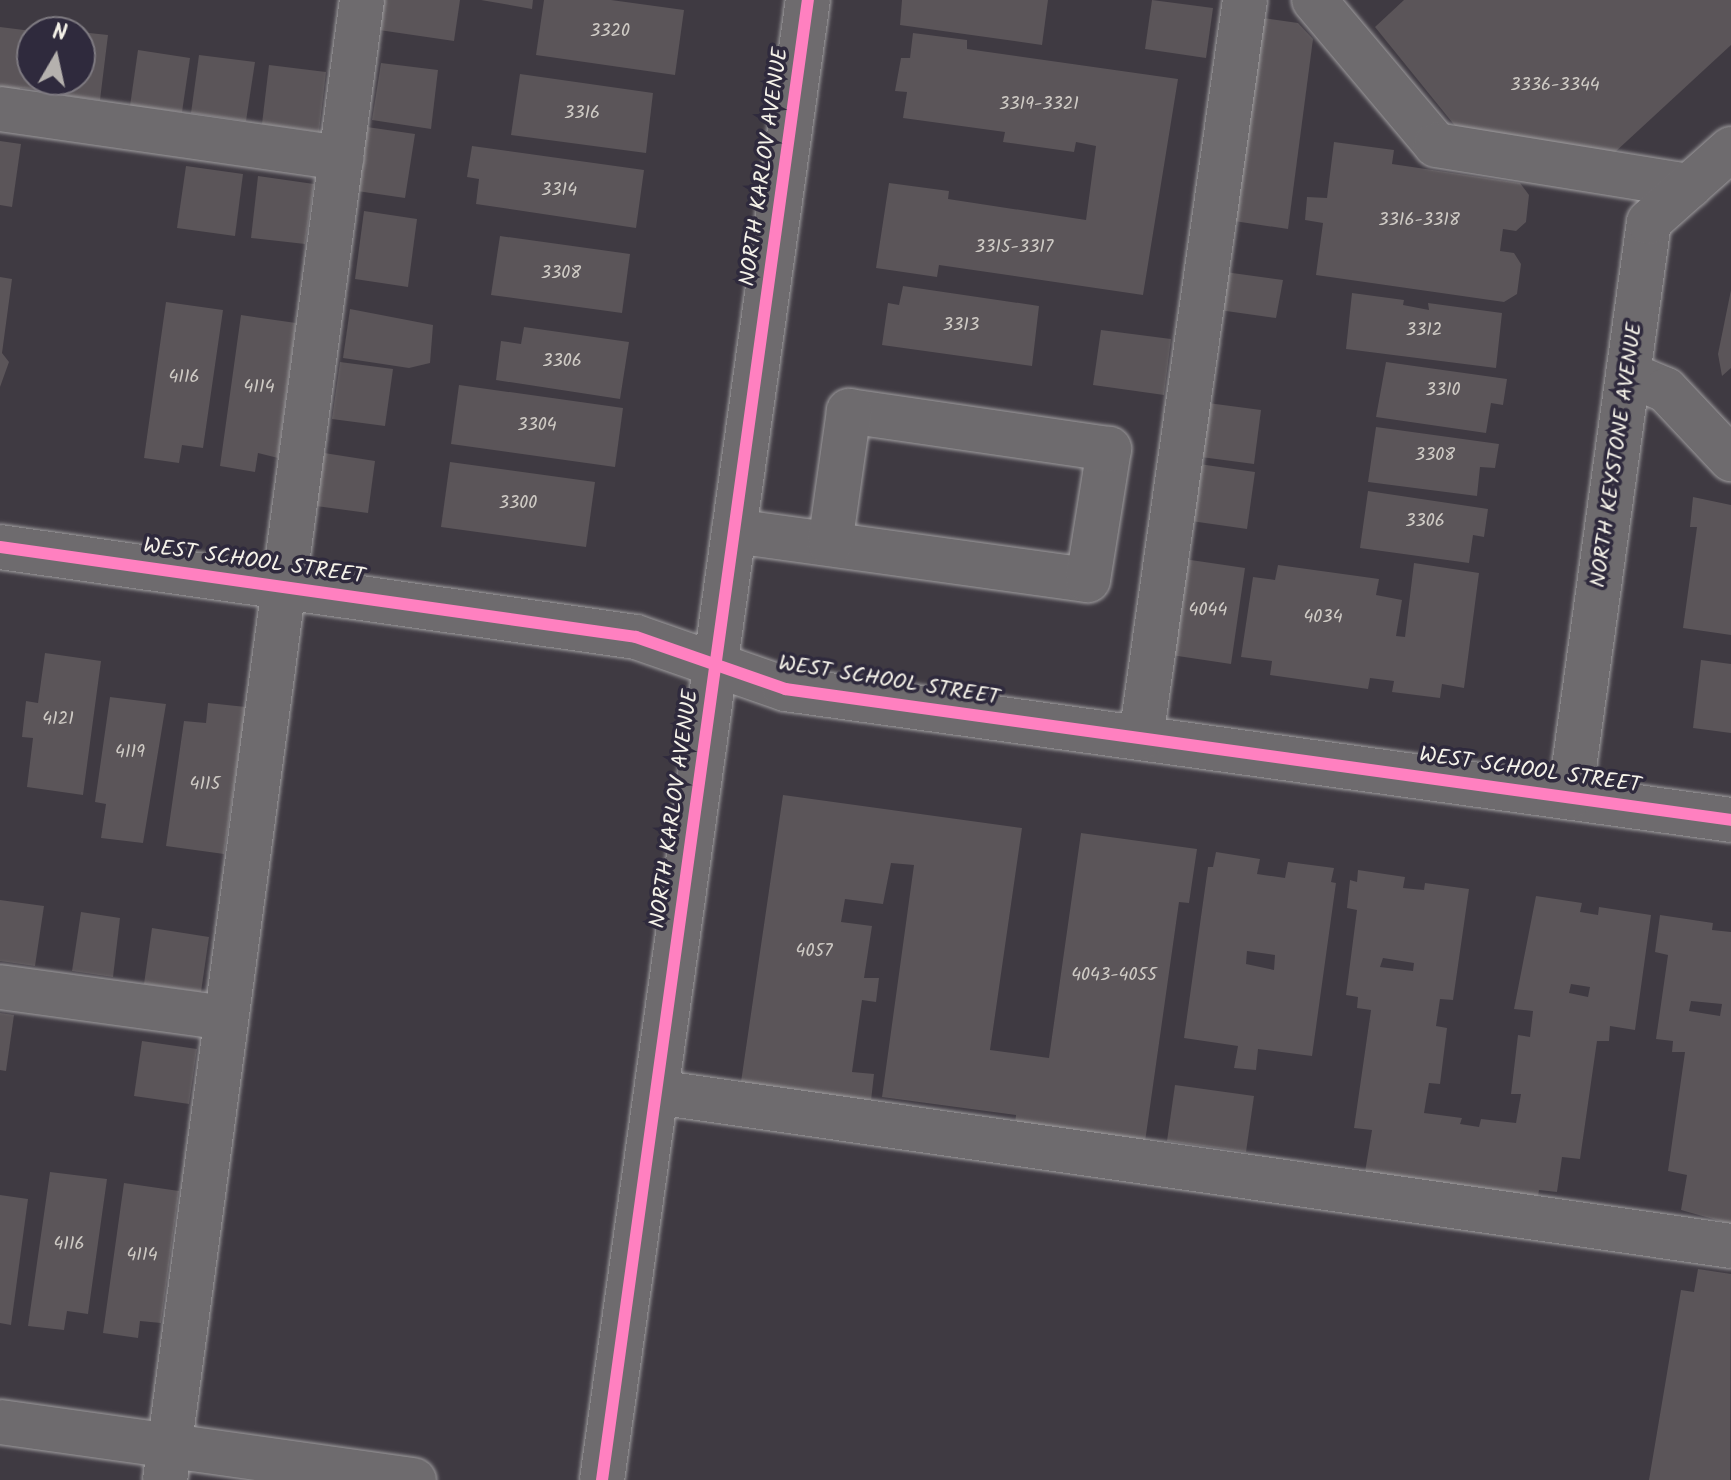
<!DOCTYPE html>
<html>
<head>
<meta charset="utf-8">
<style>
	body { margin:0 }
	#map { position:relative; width:1731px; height:1480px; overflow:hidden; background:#3f3a42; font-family:Kalam,sans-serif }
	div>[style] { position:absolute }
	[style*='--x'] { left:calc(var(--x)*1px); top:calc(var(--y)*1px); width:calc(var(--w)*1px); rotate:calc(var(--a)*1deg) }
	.building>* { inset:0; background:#5b5559 }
	.roads { filter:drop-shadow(0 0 2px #a09ea0) drop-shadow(0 0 2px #a09ea0) }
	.minor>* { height:44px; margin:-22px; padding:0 22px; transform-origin:22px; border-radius:22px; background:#6e6b6e }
	.cycleway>* { height:12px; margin:-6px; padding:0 6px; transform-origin:6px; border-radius:6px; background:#ff80c0 }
	span { translate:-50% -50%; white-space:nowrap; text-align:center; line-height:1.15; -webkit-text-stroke:7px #2f2a3d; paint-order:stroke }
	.number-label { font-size:18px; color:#cecac4 }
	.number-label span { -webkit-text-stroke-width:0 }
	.street-label { font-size:22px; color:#f4f1e8 }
	.north { position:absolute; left:16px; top:16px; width:80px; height:80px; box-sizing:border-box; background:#2f2a3d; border:2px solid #7e7a81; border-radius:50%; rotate:9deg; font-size:22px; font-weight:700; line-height:32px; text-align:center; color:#f4f1e8 }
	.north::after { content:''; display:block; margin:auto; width:28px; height:36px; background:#b5b1ae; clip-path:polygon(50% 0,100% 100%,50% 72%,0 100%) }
</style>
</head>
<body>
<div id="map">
	<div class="building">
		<div style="clip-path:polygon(383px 0,460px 0,454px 41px,379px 30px)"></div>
		<div style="clip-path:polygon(481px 0,533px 0,532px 9px)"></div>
		<div style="clip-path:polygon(544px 0,611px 0,684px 10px,675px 75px,536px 55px)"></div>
		<div style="clip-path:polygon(902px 0,1048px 0,1042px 45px,900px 25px)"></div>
		<div style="clip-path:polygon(1152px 0,1213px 8px,1206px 58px,1145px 49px)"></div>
		<div style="clip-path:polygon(1404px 0,1731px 0,1731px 45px,1614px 153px,1456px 127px,1375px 27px)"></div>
		<div style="clip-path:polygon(1263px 18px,1298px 23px,1313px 39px,1288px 229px,1234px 221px)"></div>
		<div style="clip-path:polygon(0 27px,32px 31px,34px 89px,20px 88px,19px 96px,0 94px)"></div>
		<div style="clip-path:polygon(80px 32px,108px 35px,100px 100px,46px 93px,48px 80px,80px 80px)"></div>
		<div style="clip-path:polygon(913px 33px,967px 40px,967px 49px,1178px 79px,1143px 295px,939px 265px,937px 277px,876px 268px,889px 183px,949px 191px,948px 199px,1086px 220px,1096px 146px,1076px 142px,1074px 152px,1003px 142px,1005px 132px,903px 118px,907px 92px,895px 91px,901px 58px,910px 58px)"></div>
		<div style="clip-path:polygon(138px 50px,190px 58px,182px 112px,130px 106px)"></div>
		<div style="clip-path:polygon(199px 55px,255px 62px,246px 121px,191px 113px)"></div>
		<div style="clip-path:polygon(381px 63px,438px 70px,431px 129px,372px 120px)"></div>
		<div style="clip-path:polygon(269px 65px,326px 72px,319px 132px,262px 124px)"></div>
		<div style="clip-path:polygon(520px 74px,653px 93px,646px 153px,511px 135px)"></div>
		<div style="clip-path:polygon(367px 127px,415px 134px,405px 198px,357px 191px)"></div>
		<div style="clip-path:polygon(0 141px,21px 144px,12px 207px,0 205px)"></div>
		<div style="clip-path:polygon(1334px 142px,1394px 150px,1392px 164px,1520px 183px,1529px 195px,1526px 222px,1516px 231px,1503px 229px,1500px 251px,1514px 253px,1521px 264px,1517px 294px,1504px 302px,1316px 275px,1323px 223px,1305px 220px,1307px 197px,1327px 198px)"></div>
		<div style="clip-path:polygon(472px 146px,644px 170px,636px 228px,476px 204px,479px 179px,467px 177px)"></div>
		<div style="clip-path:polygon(186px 166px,243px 174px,235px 236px,177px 228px)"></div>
		<div style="clip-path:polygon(258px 176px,314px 184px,305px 244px,251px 238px)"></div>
		<div style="clip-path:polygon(364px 211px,417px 219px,408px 287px,355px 279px)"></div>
		<div style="clip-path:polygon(500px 236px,630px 254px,622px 313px,491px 295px)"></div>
		<div style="clip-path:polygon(1225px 272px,1283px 280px,1276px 318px,1219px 310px)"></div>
		<div style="clip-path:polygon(0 277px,12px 279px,2px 353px,9px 362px,0 387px)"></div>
		<div style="clip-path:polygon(903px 286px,1039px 306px,1032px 366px,882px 345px,888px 303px,899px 305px)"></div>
		<div style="clip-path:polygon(1731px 290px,1731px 368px,1722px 376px,1718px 354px)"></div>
		<div style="clip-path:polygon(1352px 293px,1404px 300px,1403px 305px,1429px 310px,1428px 303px,1502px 313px,1496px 368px,1346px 349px)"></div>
		<div style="clip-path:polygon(166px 302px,223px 310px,203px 448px,182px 445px,179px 463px,144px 458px)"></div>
		<div style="clip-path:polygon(350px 309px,433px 325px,430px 363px,409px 368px,343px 358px)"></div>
		<div style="clip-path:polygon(241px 315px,296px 323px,278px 458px,258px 453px,255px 472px,220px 466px)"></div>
		<div style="clip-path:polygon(524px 327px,629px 342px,620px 399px,496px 380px,501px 341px,521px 344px)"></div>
		<div style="clip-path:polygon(1101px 330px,1171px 339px,1164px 395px,1093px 385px)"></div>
		<div style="clip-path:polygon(340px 362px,393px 369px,385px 426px,332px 419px)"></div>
		<div style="clip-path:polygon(1386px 362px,1507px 379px,1503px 405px,1491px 403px,1486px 433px,1376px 417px)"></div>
		<div style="clip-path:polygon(459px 385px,623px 408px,615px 467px,451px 444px)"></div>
		<div style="clip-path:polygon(1208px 403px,1261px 410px,1254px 464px,1201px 457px)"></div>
		<div style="clip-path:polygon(1376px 427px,1499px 444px,1495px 468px,1480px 467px,1477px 496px,1368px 482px)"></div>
		<div style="clip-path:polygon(324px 453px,375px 461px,368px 513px,316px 506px)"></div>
		<div style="clip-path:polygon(450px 462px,595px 482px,586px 547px,441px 527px)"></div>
		<div style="clip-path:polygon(1199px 464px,1255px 472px,1247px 529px,1191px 521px)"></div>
		<div style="clip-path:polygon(1368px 491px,1488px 509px,1484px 537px,1473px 535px,1469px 563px,1360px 548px)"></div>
		<div style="clip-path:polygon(1693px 497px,1731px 505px,1731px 635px,1683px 628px,1697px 527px,1690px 527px)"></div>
		<div style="clip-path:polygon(1184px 559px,1245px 568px,1231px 664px,1171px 655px)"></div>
		<div style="clip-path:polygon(1414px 563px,1479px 573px,1464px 688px,1442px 684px,1440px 698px,1392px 692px,1394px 681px,1370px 678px,1368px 689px,1270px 675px,1272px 661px,1241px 657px,1253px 577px,1275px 580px,1278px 565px,1379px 579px,1376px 595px,1402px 600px,1396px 636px,1405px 637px)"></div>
		<div style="clip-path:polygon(45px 653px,101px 661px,83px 795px,27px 787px,33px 738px,22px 737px,26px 701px,38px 703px)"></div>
		<div style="clip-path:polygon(1701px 660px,1731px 664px,1731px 733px,1693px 728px)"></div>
		<div style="clip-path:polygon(110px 697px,166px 704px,143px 843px,101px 838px,106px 804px,95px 802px)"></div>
		<div style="clip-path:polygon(208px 703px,246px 707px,224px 854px,166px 846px,184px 721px,206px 723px)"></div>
		<div style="clip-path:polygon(783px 795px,1022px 828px,990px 1050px,1049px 1058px,1081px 833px,1197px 849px,1189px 903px,1179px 902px,1145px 1142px,1015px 1124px,1016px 1115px,882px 1097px,914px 865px,891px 863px,883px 904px,845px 899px,841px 922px,872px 926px,864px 978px,879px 978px,876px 1002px,862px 1000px,852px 1072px,874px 1074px,871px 1101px,741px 1082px)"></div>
		<div style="clip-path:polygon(evenodd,1216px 852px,1260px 859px,1257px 874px,1285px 878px,1288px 862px,1334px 868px,1331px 882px,1336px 883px,1312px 1056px,1258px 1049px,1256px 1070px,1234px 1068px,1238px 1046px,1184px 1038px,1208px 867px,1213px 867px,1216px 852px,1247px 951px,1275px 955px,1274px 970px,1246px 964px,1247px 951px)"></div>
		<div style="clip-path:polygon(evenodd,1358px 870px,1405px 877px,1403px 888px,1424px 890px,1425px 883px,1469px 889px,1453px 1000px,1440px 999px,1436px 1026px,1447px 1028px,1440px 1084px,1429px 1083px,1424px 1113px,1462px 1118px,1460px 1124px,1479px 1127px,1481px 1119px,1516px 1123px,1521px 1094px,1511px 1094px,1518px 1035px,1530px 1037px,1533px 1011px,1514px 1009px,1536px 896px,1582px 903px,1580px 912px,1598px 915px,1599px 907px,1651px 915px,1635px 1030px,1610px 1026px,1609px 1041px,1597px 1041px,1580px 1159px,1562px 1157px,1557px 1192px,1539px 1190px,1538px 1196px,1365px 1172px,1372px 1130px,1354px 1128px,1371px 1010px,1357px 1008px,1358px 997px,1346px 995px,1357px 910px,1347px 908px,1350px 880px,1357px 882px,1358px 870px,1383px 958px,1414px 963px,1413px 971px,1380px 967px,1383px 958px,1358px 870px,1571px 984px,1590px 987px,1588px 997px,1569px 993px,1571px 984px)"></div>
		<div style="clip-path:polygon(0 900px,44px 906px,35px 966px,0 961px)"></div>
		<div style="clip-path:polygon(81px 912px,120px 918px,113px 977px,72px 971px)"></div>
		<div style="clip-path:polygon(evenodd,1660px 915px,1713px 923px,1712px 930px,1731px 932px,1731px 1224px,1681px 1210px,1687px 1175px,1668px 1171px,1685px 1052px,1672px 1052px,1673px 1041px,1656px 1039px,1668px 955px,1655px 952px,1660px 915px,1691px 1001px,1722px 1004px,1720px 1016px,1689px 1011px,1691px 1001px)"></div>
		<div style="clip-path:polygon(152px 928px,209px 937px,201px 992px,144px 984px)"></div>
		<div style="clip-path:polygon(0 1013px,14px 1015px,6px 1071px,0 1070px)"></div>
		<div style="clip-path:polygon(142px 1041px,197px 1049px,189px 1104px,134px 1096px)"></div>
		<div style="clip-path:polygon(1175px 1085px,1254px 1096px,1246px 1152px,1167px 1141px)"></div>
		<div style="clip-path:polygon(50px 1172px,107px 1179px,88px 1314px,67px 1311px,64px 1330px,28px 1326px)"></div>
		<div style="clip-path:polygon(124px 1183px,179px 1191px,161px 1323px,140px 1321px,138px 1338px,103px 1333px)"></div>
		<div style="clip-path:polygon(0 1195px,28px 1199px,11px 1325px,0 1323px)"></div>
		<div style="clip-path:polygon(1698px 1269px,1731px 1274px,1730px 1480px,1649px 1480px,1681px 1290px,1694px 1292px)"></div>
	</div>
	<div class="roads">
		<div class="minor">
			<div style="--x:1314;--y:0;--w:189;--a:49.9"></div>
			<div style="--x:1436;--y:145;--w:257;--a:9.2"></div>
			<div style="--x:0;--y:109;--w:345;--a:8.2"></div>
			<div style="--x:1628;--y:374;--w:41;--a:22.8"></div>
			<div style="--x:1666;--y:390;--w:95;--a:46.7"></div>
			<div style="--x:734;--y:531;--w:357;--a:7.9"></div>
			<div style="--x:1088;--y:580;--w:133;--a:-80.9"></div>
			<div style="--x:1109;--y:449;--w:263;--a:-171.7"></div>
			<div style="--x:849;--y:411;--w:134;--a:98.1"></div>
			<div style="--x:0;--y:547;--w:642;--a:8.05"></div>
			<div style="--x:636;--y:637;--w:158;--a:19.2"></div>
			<div style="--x:785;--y:689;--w:955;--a:7.88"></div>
			<div style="--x:1141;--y:738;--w:745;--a:-81.98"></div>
			<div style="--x:1570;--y:797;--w:580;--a:-82.18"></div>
			<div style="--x:1649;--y:222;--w:110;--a:-41.7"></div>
			<div style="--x:0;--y:987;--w:228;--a:7.8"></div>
			<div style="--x:656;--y:1092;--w:1086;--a:8.15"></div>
			<div style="--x:0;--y:1422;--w:418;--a:8"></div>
			<div style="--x:165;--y:1480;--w:1493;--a:-82.42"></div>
			<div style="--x:602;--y:1480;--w:1494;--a:-82.08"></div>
		</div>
	</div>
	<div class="cycleway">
		<div style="--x:0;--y:547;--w:642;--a:8.05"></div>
		<div style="--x:636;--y:637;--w:158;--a:19.2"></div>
		<div style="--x:785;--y:689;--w:955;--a:7.88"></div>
		<div style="--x:602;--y:1480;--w:1494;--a:-82.08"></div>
	</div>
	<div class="number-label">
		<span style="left:610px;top:32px">3320</span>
		<span style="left:1555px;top:86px">3336-3344</span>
		<span style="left:1039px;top:105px">3319-3321</span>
		<span style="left:582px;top:114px">3316</span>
		<span style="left:559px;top:191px">3314</span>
		<span style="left:1419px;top:221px">3316-3318</span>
		<span style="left:1014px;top:248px">3315-3317</span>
		<span style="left:561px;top:274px">3308</span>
		<span style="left:961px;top:326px">3313</span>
		<span style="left:1424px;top:331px">3312</span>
		<span style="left:562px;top:362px">3306</span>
		<span style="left:184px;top:378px">4116</span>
		<span style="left:259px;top:388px">4114</span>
		<span style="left:1443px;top:391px">3310</span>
		<span style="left:537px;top:426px">3304</span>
		<span style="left:1435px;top:456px">3308</span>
		<span style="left:518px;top:504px">3300</span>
		<span style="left:1425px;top:522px">3306</span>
		<span style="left:1208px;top:611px">4044</span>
		<span style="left:1323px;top:618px">4034</span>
		<span style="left:58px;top:720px">4121</span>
		<span style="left:130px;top:753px">4119</span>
		<span style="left:205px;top:785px">4115</span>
		<span style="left:814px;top:952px">4057</span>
		<span style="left:1114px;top:976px">4043-4055</span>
		<span style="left:69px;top:1245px">4116</span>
		<span style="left:142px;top:1256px">4114</span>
	</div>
	<div class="street-label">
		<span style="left:765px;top:167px;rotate:-82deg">NORTH KARLOV AVENUE</span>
		<span style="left:1617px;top:455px;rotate:-82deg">NORTH KEYSTONE AVENUE</span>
		<span style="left:254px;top:562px;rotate:8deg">WEST SCHOOL STREET</span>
		<span style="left:889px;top:681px;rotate:9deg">WEST SCHOOL STREET</span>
		<span style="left:1530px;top:771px;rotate:8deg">WEST SCHOOL STREET</span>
		<span style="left:675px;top:809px;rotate:-82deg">NORTH KARLOV AVENUE</span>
	</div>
	<div class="north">N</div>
</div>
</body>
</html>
